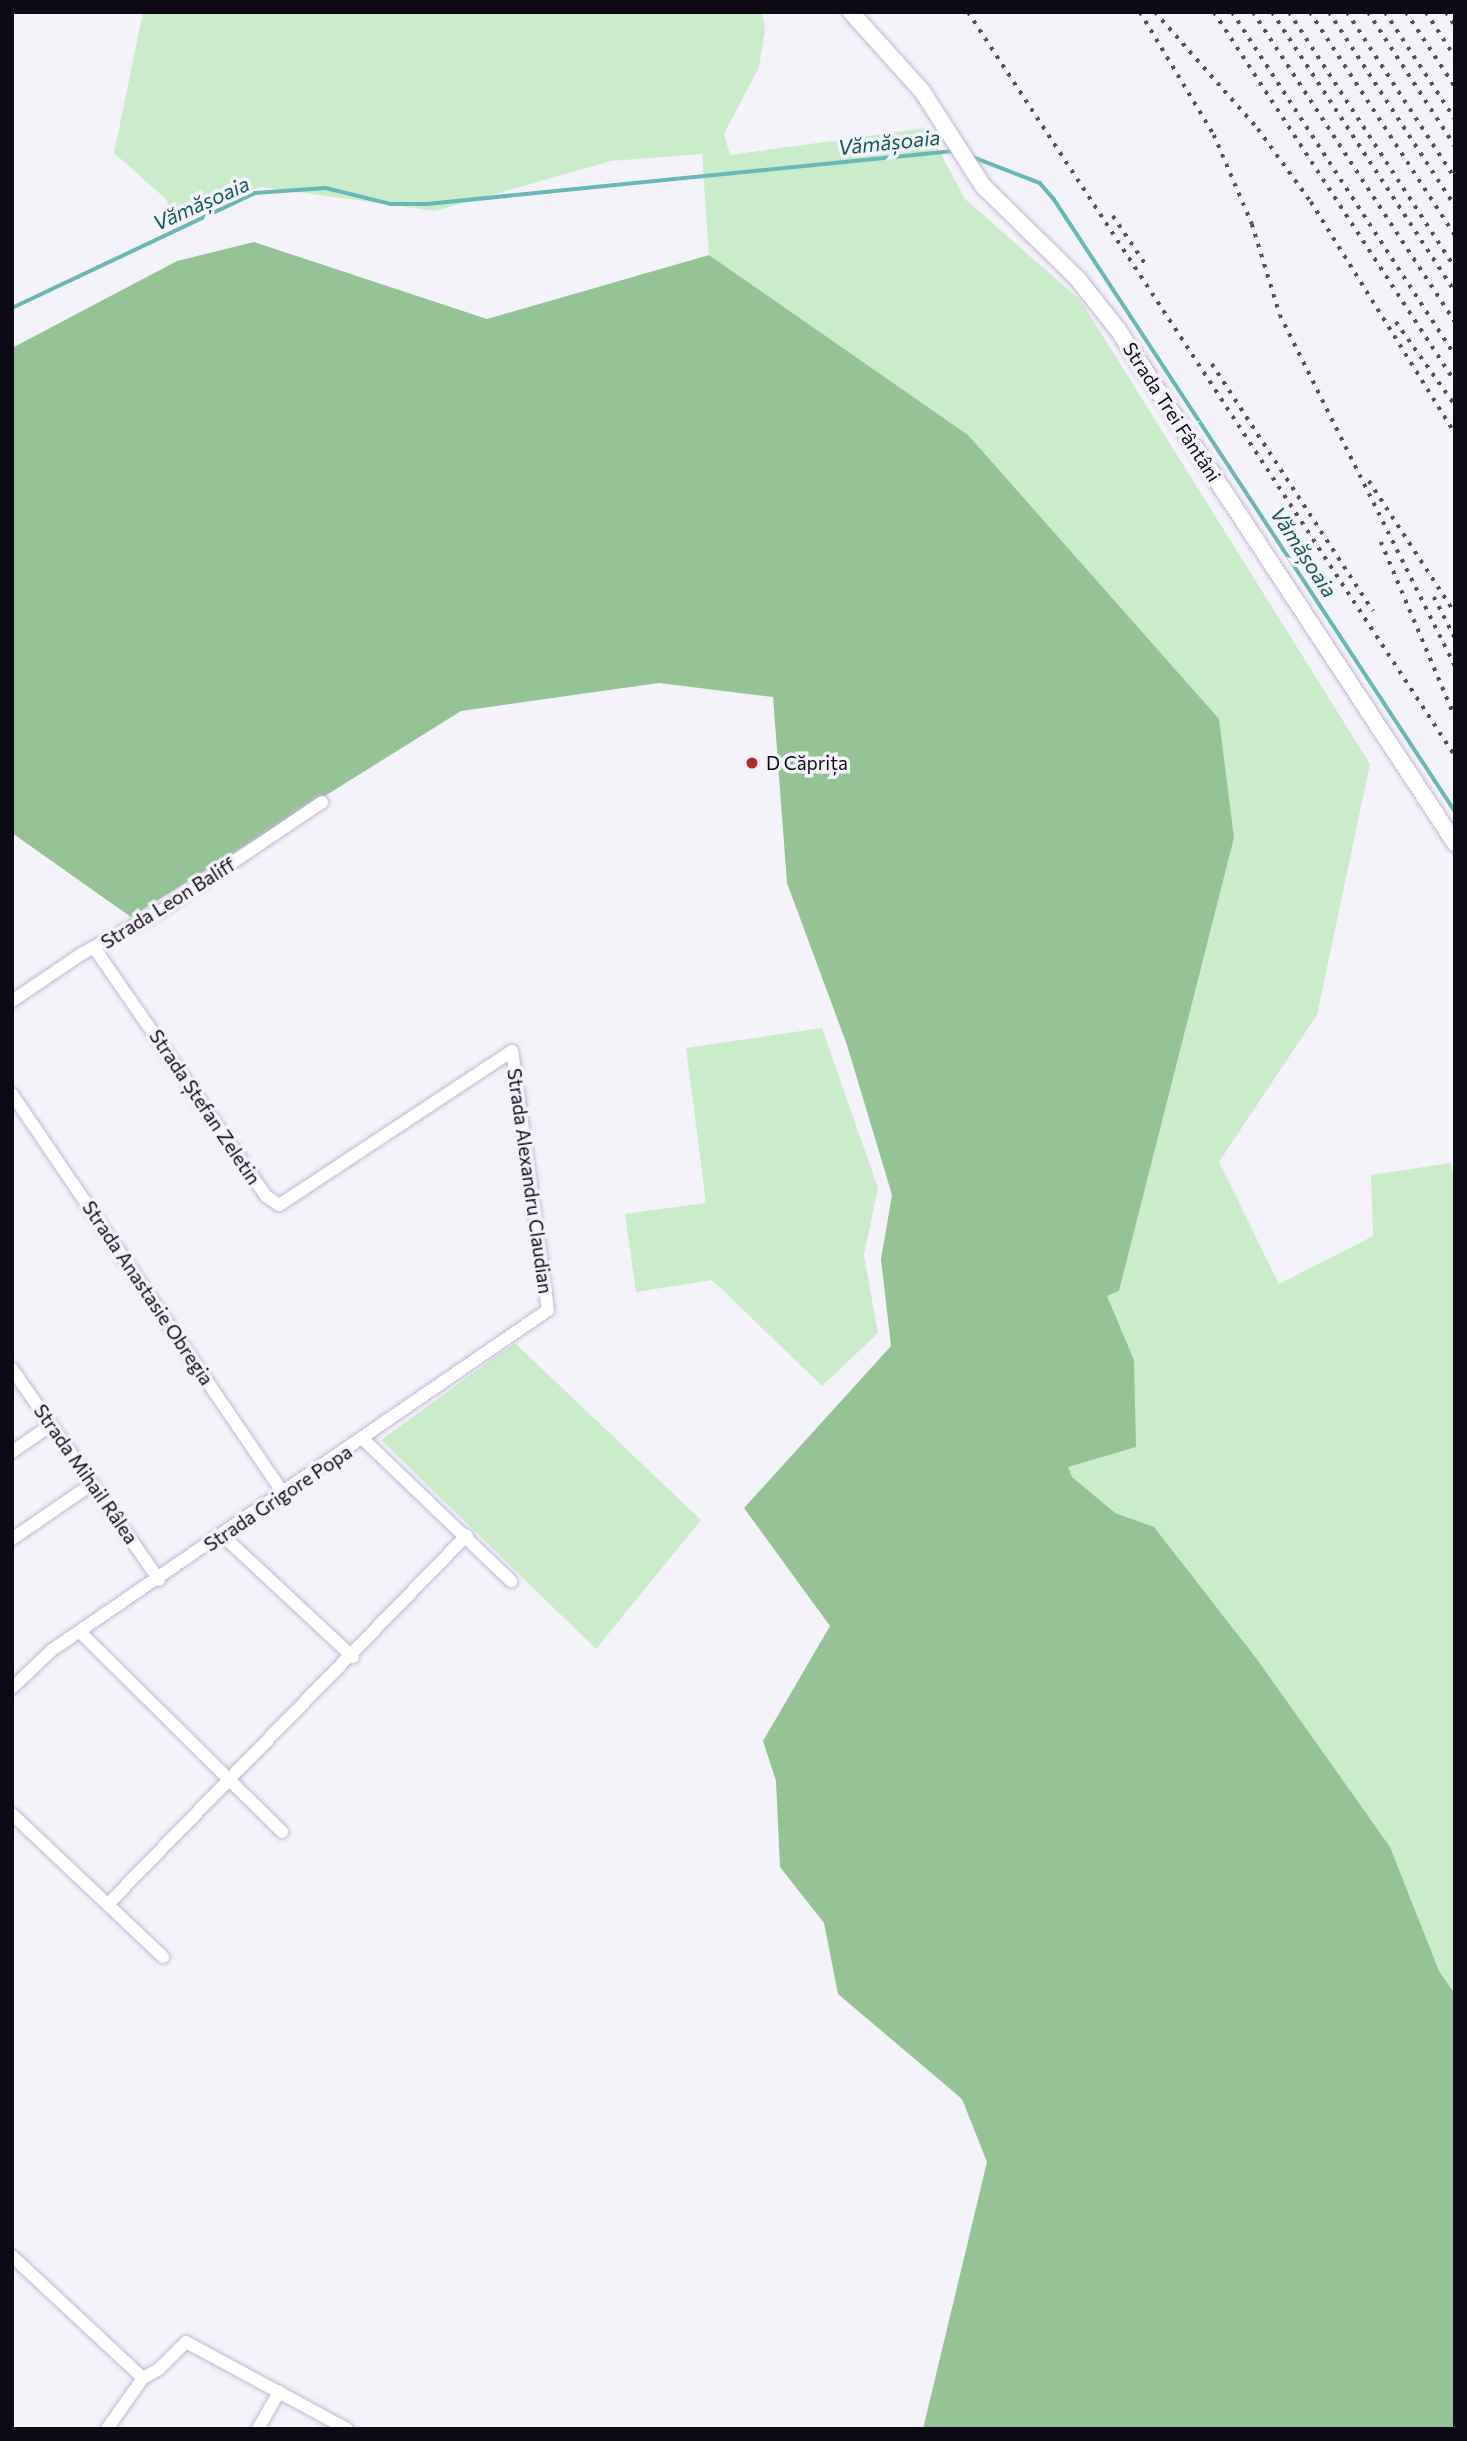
<!DOCTYPE html>
<html>
<head>
<meta charset="utf-8">
<style>
	body { margin:0 }
	#map { position:relative; width:1467px; height:2441px; overflow:hidden; background:#f5f3fa; font-family:Commissioner,sans-serif }
	div>[style] { position:absolute }
	[style*='--x'] { left:calc(var(--x)*1px); top:calc(var(--y)*1px); width:calc(var(--w)*1px); rotate:calc(var(--a)*1deg) }
	.green>* { inset:0; background:#cbeccb }
	.forest>* { inset:0; background:#96c396 }
	.stream>* { height:3.5px; margin:-1.75px; padding:0 1.75px; transform-origin:1.75px; border-radius:1.75px; background:#68b8b8 }
	.roads { filter:drop-shadow(0 0 2px #c2b7da) drop-shadow(0 0 2px #c2b7da) }
	.minor>* { height:12px; margin:-6px; padding:0 6px; transform-origin:6px; border-radius:6px; background:#fff }
	.major>* { height:16px; margin:-8px; padding:0 8px; transform-origin:8px; border-radius:8px; background:#fff }
	.rail>* { height:3.5px; margin-top:-1.75px; transform-origin:0; background:repeating-linear-gradient(90deg,#54505a 0 3.5px,transparent 0 10.5px) }
	.dots>* { width:19px; height:19px; translate:-50% -50%; box-sizing:border-box; border:4px solid #f5f3fa; border-radius:50% }
	span { translate:-50% -50%; white-space:nowrap; text-align:center; line-height:1.15; -webkit-text-stroke:7px #f5f3fa; paint-order:stroke }
	.street-label { font-size:19px; color:#0e0a15 }
	.poi-label { font-size:19px; color:#0e0a15 }
	.left { translate:0 -50%; text-align:left }
	.water-label { font-size:21px; color:#155a5a; font-style:italic }
	.frame { position:absolute; inset:0; border:14px solid #0e0a15; pointer-events:none }
</style>
</head>
<body>
<div id="map">
	<div class="green">
		<div style="clip-path:polygon(143px 12px,762px 12px,765px 30px,759px 67px,724px 134px,730px 155px,927px 128px,965px 199px,1081px 301px,1370px 764px,1317px 1015px,1219px 1162px,1279px 1284px,1373px 1236px,1371px 1175px,1451px 1163px,1455px 1188px,1455px 1994px,1439px 1971px,1383px 1840px,1259px 1662px,999px 1420px,1107px 1296px,1119px 1291px,1234px 838px,968px 435px,709px 255px,702px 154px,611px 161px,435px 211px,261px 187px,170px 217px,167px 200px,114px 153px)"></div>
		<div style="clip-path:polygon(822px 1028px,878px 1188px,864px 1255px,878px 1333px,822px 1386px,712px 1280px,636px 1292px,625px 1214px,706px 1203px,686px 1048px)"></div>
		<div style="clip-path:polygon(515px 1343px,701px 1520px,596px 1649px,381px 1440px)"></div>
	</div>
	<div class="forest">
		<div style="clip-path:polygon(254px 242px,487px 319px,709px 255px,968px 435px,1219px 719px,1234px 838px,1119px 1291px,1107px 1296px,1134px 1360px,1136px 1447px,1068px 1467px,1072px 1477px,1115px 1513px,1154px 1527px,1259px 1662px,1390px 1847px,1439px 1971px,1455px 1994px,1455px 2429px,923px 2429px,987px 2162px,962px 2099px,838px 1994px,824px 1923px,780px 1867px,776px 1781px,763px 1741px,830px 1626px,744px 1508px,891px 1346px,881px 1259px,892px 1195px,847px 1045px,787px 883px,773px 697px,659px 683px,461px 711px,131px 917px,12px 833px,12px 348px,177px 261px)"></div>
	</div>
	<div class="stream">
		<div style="--x:970;--y:156;--w:75;--a:21.1"></div>
		<div style="--x:1040;--y:183;--w:21;--a:49"></div>
		<div style="--x:1054;--y:199;--w:732;--a:56.77"></div>
		<div style="--x:12;--y:308;--w:269;--a:-25.3"></div>
		<div style="--x:255;--y:193;--w:71;--a:-4"></div>
		<div style="--x:326;--y:188;--w:67;--a:13.8"></div>
		<div style="--x:391;--y:204;--w:36;--a:0"></div>
		<div style="--x:427;--y:204;--w:529;--a:-5.75"></div>
	</div>
	<div class="roads">
		<div class="minor">
			<div style="--x:12;--y:1001;--w:86;--a:-34.1"></div>
			<div style="--x:83;--y:953;--w:90;--a:-28.6"></div>
			<div style="--x:162;--y:910;--w:193;--a:-34"></div>
			<div style="--x:12;--y:1094;--w:481;--a:55.8"></div>
			<div style="--x:12;--y:1369;--w:257;--a:55.1"></div>
			<div style="--x:364;--y:1440;--w:204;--a:43.8"></div>
			<div style="--x:12;--y:1452;--w:47;--a:-34.7"></div>
			<div style="--x:222;--y:1535;--w:179;--a:43"></div>
			<div style="--x:12;--y:1539;--w:97;--a:-34.5"></div>
			<div style="--x:81;--y:1633;--w:283;--a:44.7"></div>
			<div style="--x:12;--y:1688;--w:55;--a:-43.5"></div>
			<div style="--x:52;--y:1650;--w:601;--a:-34.43"></div>
			<div style="--x:548;--y:1310;--w:261;--a:-97.9"></div>
			<div style="--x:512;--y:1051;--w:279;--a:146.5"></div>
			<div style="--x:279;--y:1205;--w:16;--a:-145"></div>
			<div style="--x:266;--y:1196;--w:300;--a:-124.7"></div>
			<div style="--x:12;--y:1814;--w:208;--a:43.4"></div>
			<div style="--x:109;--y:1903;--w:513;--a:-45.79"></div>
			<div style="--x:12;--y:2256;--w:179;--a:43"></div>
			<div style="--x:107;--y:2429;--w:62;--a:-54.8"></div>
			<div style="--x:143;--y:2378;--w:18;--a:-29"></div>
			<div style="--x:159;--y:2369;--w:38;--a:-45"></div>
			<div style="--x:186;--y:2342;--w:183;--a:28.4"></div>
			<div style="--x:258;--y:2429;--w:43;--a:-60.4"></div>
		</div>
		<div class="major">
			<div style="--x:851;--y:12;--w:106;--a:48.1"></div>
			<div style="--x:922;--y:91;--w:113;--a:57.3"></div>
			<div style="--x:983;--y:186;--w:132;--a:44.4"></div>
			<div style="--x:1077;--y:278;--w:66;--a:51.7"></div>
			<div style="--x:1118;--y:330;--w:614;--a:56.7"></div>
		</div>
	</div>
	<div class="rail">
		<div style="--x:968;--y:12;--w:889;--a:56.79"></div>
		<div style="--x:1140;--y:12;--w:144;--a:59"></div>
		<div style="--x:1214;--y:135;--w:97;--a:66.9"></div>
		<div style="--x:1252;--y:224;--w:95;--a:72.9"></div>
		<div style="--x:1280;--y:315;--w:392;--a:63.5"></div>
		<div style="--x:1155;--y:12;--w:156;--a:48.6"></div>
		<div style="--x:1258;--y:129;--w:90;--a:54"></div>
		<div style="--x:1311;--y:202;--w:272;--a:58.1"></div>
		<div style="--x:1214;--y:12;--w:442;--a:56.9"></div>
		<div style="--x:1232;--y:12;--w:409;--a:57"></div>
		<div style="--x:1253;--y:12;--w:370;--a:56.9"></div>
		<div style="--x:1272;--y:12;--w:334;--a:56.8"></div>
		<div style="--x:1289;--y:12;--w:305;--a:57"></div>
		<div style="--x:1310;--y:12;--w:266;--a:57"></div>
		<div style="--x:1329;--y:12;--w:231;--a:57"></div>
		<div style="--x:1347;--y:12;--w:198;--a:57"></div>
		<div style="--x:1368;--y:12;--w:160;--a:57"></div>
		<div style="--x:1385;--y:12;--w:128;--a:56.8"></div>
		<div style="--x:1406;--y:12;--w:90;--a:56.8"></div>
		<div style="--x:1426;--y:12;--w:54;--a:57.2"></div>
		<div style="--x:1446;--y:12;--w:17;--a:57"></div>
		<div style="--x:1113;--y:216;--w:59;--a:56"></div>
		<div style="--x:1396;--y:322;--w:102;--a:54.6"></div>
		<div style="--x:1212;--y:364;--w:295;--a:56.9"></div>
		<div style="--x:1369;--y:481;--w:158;--a:56.9"></div>
		<div style="--x:1381;--y:542;--w:190;--a:67.1"></div>
		<div style="--x:1434;--y:597;--w:46;--a:62.9"></div>
	</div>
	<div class="dots">
		<div style="left:752px;top:763px;background:#b82926"></div>
	</div>
	<div class="street-label">
		<span style="left:1172px;top:412px;rotate:57deg">Strada Trei Fântâni</span>
		<span style="left:168px;top:903px;rotate:-32deg">Strada Leon Baliff</span>
		<span style="left:205px;top:1107px;rotate:56deg">Strada Ștefan Zeletin</span>
		<span style="left:530px;top:1181px;rotate:82deg">Strada Alexandru Claudian</span>
		<span style="left:148px;top:1293px;rotate:56deg">Strada Anastasie Obregia</span>
		<span style="left:86px;top:1474px;rotate:55deg">Strada Mihail Râlea</span>
		<span style="left:278px;top:1498px;rotate:-34deg">Strada Grigore Popa</span>
	</div>
	<div class="poi-label">
		<span class="left" style="left:766px;top:763px">D Căprița</span>
	</div>
	<div class="water-label">
		<span style="left:889px;top:142px;rotate:-6deg">Vămășoaia</span>
		<span style="left:201px;top:203px;rotate:-24deg">Vămășoaia</span>
		<span style="left:1304px;top:552px;rotate:57deg">Vămășoaia</span>
	</div>
	<div class="frame"></div>
</div>
</body>
</html>
